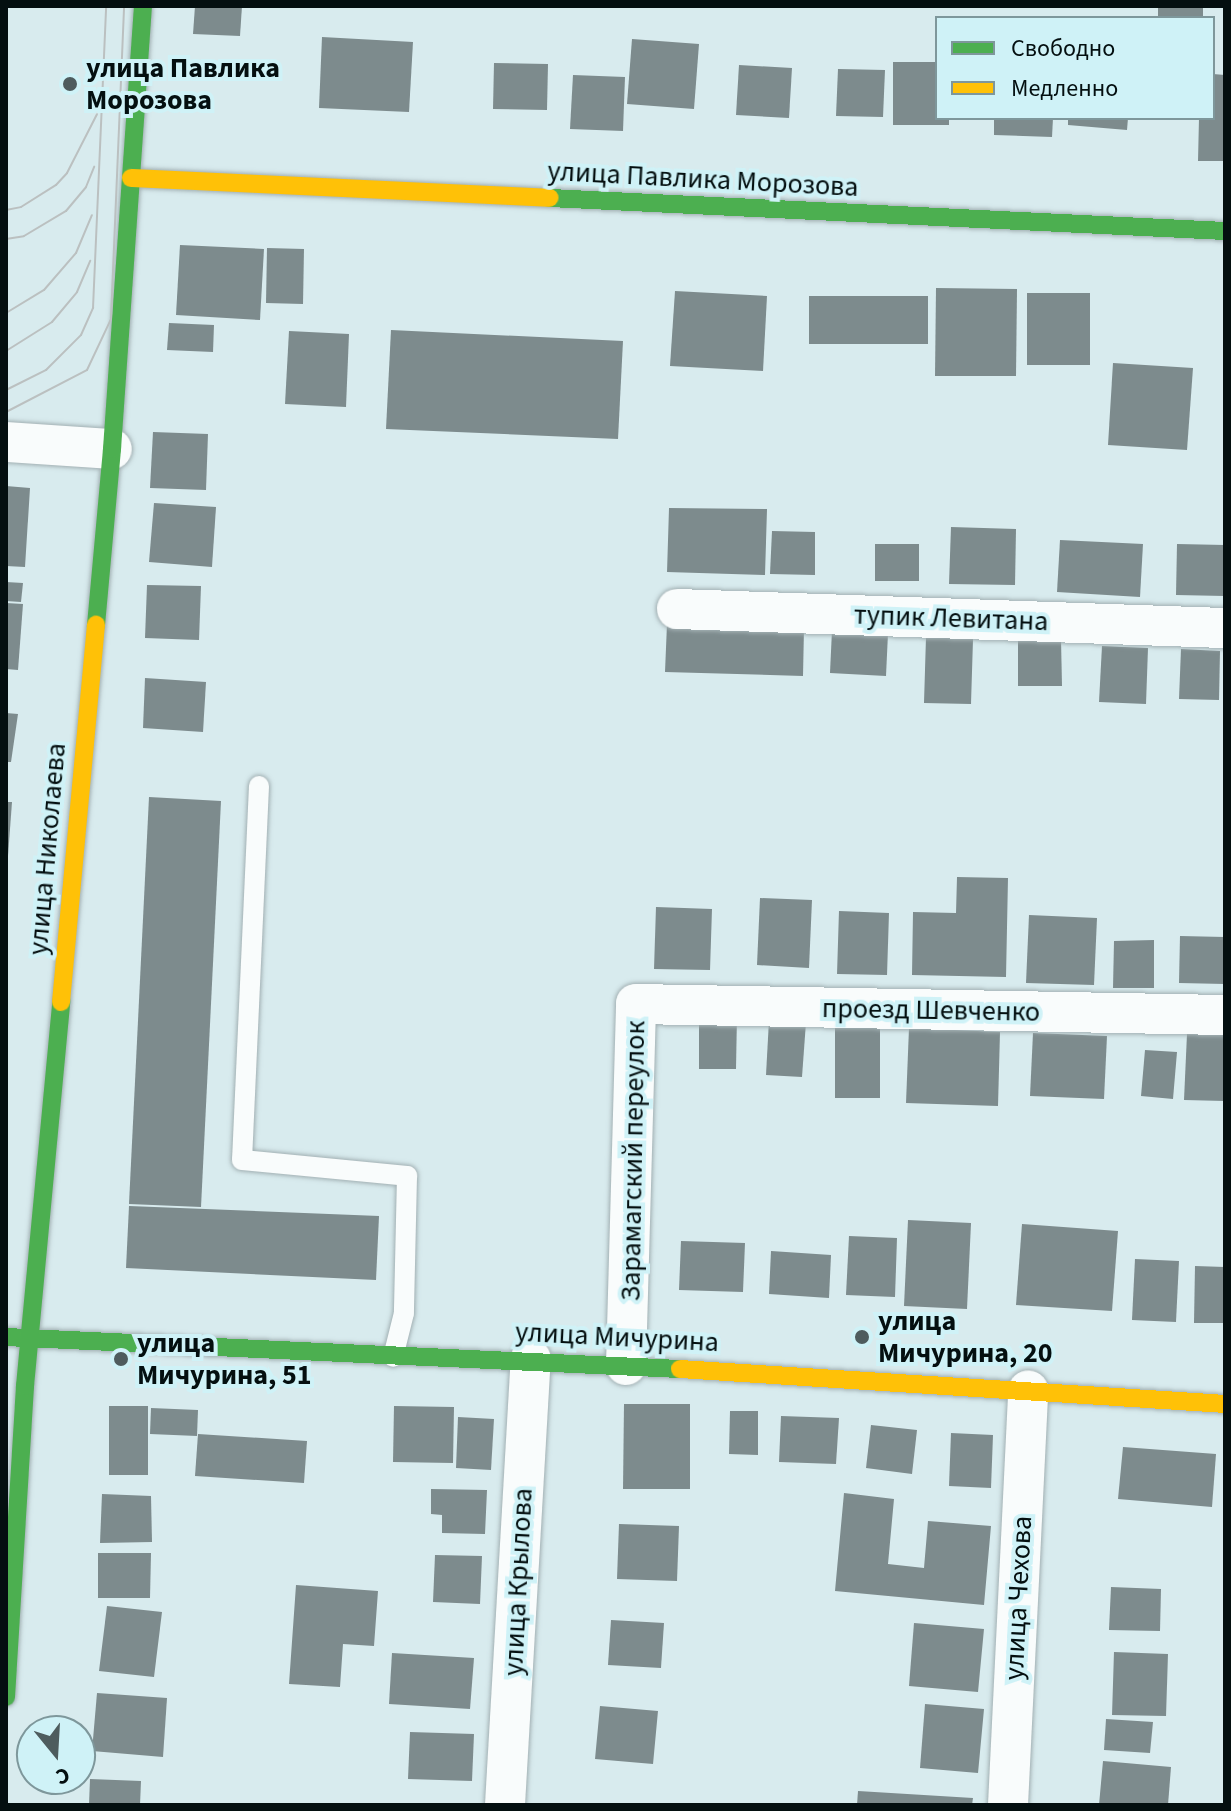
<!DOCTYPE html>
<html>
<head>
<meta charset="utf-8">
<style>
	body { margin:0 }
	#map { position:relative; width:1231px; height:1811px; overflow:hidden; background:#d8ebee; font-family:"Source Sans 3",sans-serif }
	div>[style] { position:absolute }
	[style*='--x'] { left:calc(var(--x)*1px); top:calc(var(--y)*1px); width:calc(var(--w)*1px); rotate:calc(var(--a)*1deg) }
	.building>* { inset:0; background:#7d8b8d }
	.roads { filter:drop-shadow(0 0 2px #a2b0b3) drop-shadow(0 0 2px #a2b0b3) }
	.lane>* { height:20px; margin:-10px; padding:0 10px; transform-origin:10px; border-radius:10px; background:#f9fcfc }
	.street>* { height:40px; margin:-20px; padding:0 20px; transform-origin:20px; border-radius:20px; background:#f9fcfc }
	.fast>* { height:18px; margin:-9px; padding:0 9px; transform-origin:9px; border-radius:9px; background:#4caf50 }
	.slow>* { height:18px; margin:-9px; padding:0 9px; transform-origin:9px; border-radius:9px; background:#ffc107 }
	.tram>* { height:2px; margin:-1px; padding:0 1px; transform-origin:1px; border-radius:1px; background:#bbc0c0 }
	.dots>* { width:22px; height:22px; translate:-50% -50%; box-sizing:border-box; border:4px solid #cff2f7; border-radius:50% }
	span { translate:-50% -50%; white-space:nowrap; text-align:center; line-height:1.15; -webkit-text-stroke:8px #cff2f7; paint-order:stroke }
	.poi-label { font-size:28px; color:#040f10; font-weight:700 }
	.left { translate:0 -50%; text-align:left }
	.street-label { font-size:28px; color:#040f10 }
	.frame { position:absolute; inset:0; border:8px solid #040f10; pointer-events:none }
	.legend { position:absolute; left:935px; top:16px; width:280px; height:104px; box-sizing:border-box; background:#cff2f7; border:2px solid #7e979b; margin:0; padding:10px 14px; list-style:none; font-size:24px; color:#040f10 }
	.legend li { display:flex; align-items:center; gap:16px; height:40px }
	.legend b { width:40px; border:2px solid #7e979b }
	.north { position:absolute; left:16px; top:1715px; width:80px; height:80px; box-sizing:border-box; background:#cff2f7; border:2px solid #7e979b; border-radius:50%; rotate:162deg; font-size:22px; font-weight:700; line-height:32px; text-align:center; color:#040f10 }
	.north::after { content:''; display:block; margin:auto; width:28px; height:36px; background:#4e5c5e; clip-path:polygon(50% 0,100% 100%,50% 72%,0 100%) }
</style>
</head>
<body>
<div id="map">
	<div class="building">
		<div style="clip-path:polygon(195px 6px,242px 6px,240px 36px,193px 34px)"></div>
		<div style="clip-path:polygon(1158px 6px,1203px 6px,1203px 18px,1158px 18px)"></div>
		<div style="clip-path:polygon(322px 37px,413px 42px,409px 112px,319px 108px)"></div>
		<div style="clip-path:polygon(632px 39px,699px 44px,694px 109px,627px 104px)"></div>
		<div style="clip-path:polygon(893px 62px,937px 62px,937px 118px,949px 118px,949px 125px,893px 125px)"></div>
		<div style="clip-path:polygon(494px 63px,548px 64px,547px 110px,493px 109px)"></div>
		<div style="clip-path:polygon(739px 65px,792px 68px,789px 118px,736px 115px)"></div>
		<div style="clip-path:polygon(838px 69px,885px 70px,883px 117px,836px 116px)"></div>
		<div style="clip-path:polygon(1213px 74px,1225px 75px,1225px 161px,1198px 161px,1199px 118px,1213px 118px)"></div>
		<div style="clip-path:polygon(573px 75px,625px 77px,623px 131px,570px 129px)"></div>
		<div style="clip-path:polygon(994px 118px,1053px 118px,1052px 137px,994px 135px)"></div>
		<div style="clip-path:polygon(1068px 118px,1128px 118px,1127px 130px,1068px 125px)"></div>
		<div style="clip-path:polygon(180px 245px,264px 249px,260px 320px,176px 315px)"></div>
		<div style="clip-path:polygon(267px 248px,304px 249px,303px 304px,266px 303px)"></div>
		<div style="clip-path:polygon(936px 288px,1017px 289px,1016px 376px,935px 376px)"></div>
		<div style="clip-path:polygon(675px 291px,767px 296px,763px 371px,670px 366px)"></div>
		<div style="clip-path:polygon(1027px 293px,1090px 293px,1090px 365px,1027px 365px)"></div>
		<div style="clip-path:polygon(809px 296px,928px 296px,928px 344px,809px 344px)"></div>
		<div style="clip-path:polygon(169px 323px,214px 325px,213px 352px,167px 350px)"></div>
		<div style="clip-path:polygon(391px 330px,623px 341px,618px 439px,386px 429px)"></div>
		<div style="clip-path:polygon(289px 331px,349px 334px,346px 407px,285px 404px)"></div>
		<div style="clip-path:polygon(1113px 363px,1193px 368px,1187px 450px,1108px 445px)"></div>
		<div style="clip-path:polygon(153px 432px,208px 434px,206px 490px,150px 488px)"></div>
		<div style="clip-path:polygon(6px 486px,30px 488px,25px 567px,6px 566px)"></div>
		<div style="clip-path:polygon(154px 503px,216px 507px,212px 567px,149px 562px)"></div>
		<div style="clip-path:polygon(669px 508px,767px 509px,765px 575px,667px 572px)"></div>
		<div style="clip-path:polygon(951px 527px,1016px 529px,1015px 585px,949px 584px)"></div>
		<div style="clip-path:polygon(772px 531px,815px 532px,815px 575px,770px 574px)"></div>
		<div style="clip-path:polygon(1060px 540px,1143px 544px,1140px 597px,1057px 592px)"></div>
		<div style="clip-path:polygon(875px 544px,919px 544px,919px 581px,875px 581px)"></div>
		<div style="clip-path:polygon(1177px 544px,1225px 545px,1225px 596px,1176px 595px)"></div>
		<div style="clip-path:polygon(6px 582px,23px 583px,21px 602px,6px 601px)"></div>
		<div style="clip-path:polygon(147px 585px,201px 586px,199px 640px,145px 638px)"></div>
		<div style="clip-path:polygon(6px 603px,23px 604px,18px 670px,6px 669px)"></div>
		<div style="clip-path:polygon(667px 624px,804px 628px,803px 676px,665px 672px)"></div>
		<div style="clip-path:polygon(832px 630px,888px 633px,886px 676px,830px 673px)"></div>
		<div style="clip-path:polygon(926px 637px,973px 639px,971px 704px,924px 703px)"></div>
		<div style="clip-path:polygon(1018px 639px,1061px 639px,1062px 686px,1018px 686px)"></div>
		<div style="clip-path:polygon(1102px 646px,1148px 648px,1146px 704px,1099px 702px)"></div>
		<div style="clip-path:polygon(1181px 649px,1220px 651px,1219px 700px,1179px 699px)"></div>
		<div style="clip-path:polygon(145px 678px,206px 682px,203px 732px,143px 728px)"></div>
		<div style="clip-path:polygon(6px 713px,18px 714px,11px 762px,6px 762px)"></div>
		<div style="clip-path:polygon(149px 797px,221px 801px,201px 1207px,129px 1204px)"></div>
		<div style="clip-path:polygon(6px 802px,12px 802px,8px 856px,6px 856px)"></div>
		<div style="clip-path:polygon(957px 877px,1008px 878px,1006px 977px,912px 975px,913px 912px,956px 913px)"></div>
		<div style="clip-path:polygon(760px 898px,812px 900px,809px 968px,757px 965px)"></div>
		<div style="clip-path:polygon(656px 907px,712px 909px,710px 970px,654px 969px)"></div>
		<div style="clip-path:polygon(839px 911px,889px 913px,887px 975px,837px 974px)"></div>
		<div style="clip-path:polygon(1029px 915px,1097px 918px,1094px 985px,1026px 983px)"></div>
		<div style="clip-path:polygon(1180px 936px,1225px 937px,1225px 984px,1179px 983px)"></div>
		<div style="clip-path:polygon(1154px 940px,1154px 988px,1113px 988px,1114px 941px)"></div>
		<div style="clip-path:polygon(699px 1015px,737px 1015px,736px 1069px,699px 1069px)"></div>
		<div style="clip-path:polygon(769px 1020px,806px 1022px,802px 1077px,766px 1075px)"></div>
		<div style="clip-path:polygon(835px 1026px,880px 1026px,880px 1098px,835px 1098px)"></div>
		<div style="clip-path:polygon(909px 1028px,1000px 1032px,998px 1106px,906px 1103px)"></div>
		<div style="clip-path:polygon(1033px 1033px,1107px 1036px,1104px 1099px,1030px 1096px)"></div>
		<div style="clip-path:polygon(1187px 1034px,1225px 1035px,1225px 1101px,1184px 1100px)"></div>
		<div style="clip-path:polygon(1145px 1050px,1177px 1052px,1173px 1099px,1141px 1096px)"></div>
		<div style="clip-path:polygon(129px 1206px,379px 1216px,376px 1280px,126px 1268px)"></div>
		<div style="clip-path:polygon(908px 1220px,971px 1223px,967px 1309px,904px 1306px)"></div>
		<div style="clip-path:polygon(1022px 1224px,1118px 1231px,1112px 1311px,1016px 1305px)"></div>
		<div style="clip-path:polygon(849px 1236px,897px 1238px,895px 1297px,846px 1295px)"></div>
		<div style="clip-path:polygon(681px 1241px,745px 1243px,743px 1292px,679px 1290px)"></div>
		<div style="clip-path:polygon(771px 1251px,831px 1255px,829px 1298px,769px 1294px)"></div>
		<div style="clip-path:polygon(1135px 1259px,1179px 1261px,1176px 1322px,1132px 1320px)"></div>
		<div style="clip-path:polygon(1195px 1266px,1225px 1267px,1225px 1323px,1194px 1323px)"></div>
		<div style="clip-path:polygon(624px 1404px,690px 1404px,690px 1489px,623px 1489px)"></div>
		<div style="clip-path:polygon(109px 1406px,148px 1406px,148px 1475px,109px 1475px)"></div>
		<div style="clip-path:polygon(394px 1406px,454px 1407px,453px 1463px,393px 1462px)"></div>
		<div style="clip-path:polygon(151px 1408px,198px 1410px,197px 1436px,150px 1434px)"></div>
		<div style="clip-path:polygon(730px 1411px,758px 1411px,758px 1455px,729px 1454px)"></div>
		<div style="clip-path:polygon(781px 1416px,839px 1418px,836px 1464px,779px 1462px)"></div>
		<div style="clip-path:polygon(458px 1417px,494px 1419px,491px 1470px,456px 1468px)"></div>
		<div style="clip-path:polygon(871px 1425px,917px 1430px,912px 1474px,866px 1468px)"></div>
		<div style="clip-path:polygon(951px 1433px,993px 1435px,991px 1488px,949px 1486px)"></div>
		<div style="clip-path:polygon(198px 1434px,307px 1441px,304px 1483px,195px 1476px)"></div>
		<div style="clip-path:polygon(1123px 1447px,1216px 1454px,1212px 1507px,1118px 1499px)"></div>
		<div style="clip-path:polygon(431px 1489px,487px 1490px,485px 1534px,442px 1533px,442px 1515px,431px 1514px)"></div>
		<div style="clip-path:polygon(844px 1493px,894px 1499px,888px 1564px,924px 1568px,928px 1521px,991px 1526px,984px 1605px,835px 1591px)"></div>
		<div style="clip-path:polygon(102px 1494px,151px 1496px,152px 1542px,100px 1543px)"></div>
		<div style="clip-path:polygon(619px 1524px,679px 1526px,677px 1581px,617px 1579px)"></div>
		<div style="clip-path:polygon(98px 1553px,151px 1553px,150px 1598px,98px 1598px)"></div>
		<div style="clip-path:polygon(435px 1555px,482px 1556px,480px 1604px,433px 1602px)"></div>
		<div style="clip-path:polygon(296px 1585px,378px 1591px,374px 1646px,343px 1644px,340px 1687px,289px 1684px)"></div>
		<div style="clip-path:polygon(1111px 1587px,1161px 1589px,1160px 1631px,1109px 1630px)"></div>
		<div style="clip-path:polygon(107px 1606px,162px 1612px,154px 1677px,99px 1671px)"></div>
		<div style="clip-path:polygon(611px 1620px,664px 1623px,661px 1668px,608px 1665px)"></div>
		<div style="clip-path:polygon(914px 1623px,984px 1629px,978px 1692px,909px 1686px)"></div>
		<div style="clip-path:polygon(1114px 1652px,1168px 1654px,1166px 1716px,1112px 1715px)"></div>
		<div style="clip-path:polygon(392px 1653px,474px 1658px,470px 1709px,389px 1704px)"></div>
		<div style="clip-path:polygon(97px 1693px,167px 1698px,163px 1757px,92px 1751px)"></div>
		<div style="clip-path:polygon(925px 1704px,984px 1709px,978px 1773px,920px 1768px)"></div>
		<div style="clip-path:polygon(600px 1706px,658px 1711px,653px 1764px,595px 1759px)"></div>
		<div style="clip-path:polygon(1106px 1719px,1153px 1722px,1150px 1753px,1104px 1750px)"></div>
		<div style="clip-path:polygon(410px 1732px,474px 1734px,472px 1781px,408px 1779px)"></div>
		<div style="clip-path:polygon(1103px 1761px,1171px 1767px,1168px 1805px,1099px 1805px)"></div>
		<div style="clip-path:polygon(90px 1779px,141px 1781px,140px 1805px,89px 1805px)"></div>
		<div style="clip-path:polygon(858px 1791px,973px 1798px,972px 1805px,857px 1805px)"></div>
	</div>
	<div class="roads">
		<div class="lane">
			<div style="--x:259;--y:786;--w:374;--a:92.6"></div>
			<div style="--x:242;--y:1160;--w:166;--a:5.5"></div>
			<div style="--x:407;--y:1176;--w:137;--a:91.3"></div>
			<div style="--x:404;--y:1313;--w:45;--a:104"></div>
		</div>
		<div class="street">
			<div style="--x:6;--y:442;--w:106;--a:3.8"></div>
			<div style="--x:677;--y:609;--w:548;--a:1.99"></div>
			<div style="--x:626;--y:1365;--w:361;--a:-88.4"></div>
			<div style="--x:636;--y:1004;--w:589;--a:1.07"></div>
			<div style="--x:505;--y:1805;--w:447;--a:-86.7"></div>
			<div style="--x:1008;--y:1805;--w:415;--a:-87.2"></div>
		</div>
		<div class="fast">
			<div style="--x:550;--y:198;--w:676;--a:2.8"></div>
			<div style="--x:96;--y:625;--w:177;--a:-84.8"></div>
			<div style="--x:112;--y:449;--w:444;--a:-86"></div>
			<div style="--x:6;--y:1337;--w:675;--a:2.72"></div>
			<div style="--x:6;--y:1697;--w:312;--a:-86.5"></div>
			<div style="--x:25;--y:1386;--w:386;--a:-84.6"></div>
		</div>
		<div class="slow">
			<div style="--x:131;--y:178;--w:419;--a:2.7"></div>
			<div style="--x:61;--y:1002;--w:379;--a:-84.7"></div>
			<div style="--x:680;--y:1369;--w:546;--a:3.67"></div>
		</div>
	</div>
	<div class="tram">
		<div style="--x:6;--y:210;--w:15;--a:-11"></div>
		<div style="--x:21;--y:207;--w:41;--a:-32.2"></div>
		<div style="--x:56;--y:185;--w:16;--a:-47"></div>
		<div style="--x:67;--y:173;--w:66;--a:-63"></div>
		<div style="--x:6;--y:239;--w:18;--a:-9"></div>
		<div style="--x:24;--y:236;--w:49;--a:-30.8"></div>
		<div style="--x:66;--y:211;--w:31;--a:-50"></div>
		<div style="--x:86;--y:187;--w:22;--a:-68"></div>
		<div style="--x:6;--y:313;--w:44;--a:-31.2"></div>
		<div style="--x:44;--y:290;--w:49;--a:-49.1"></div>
		<div style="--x:76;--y:253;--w:41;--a:-67.2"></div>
		<div style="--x:6;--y:351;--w:54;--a:-32.2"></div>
		<div style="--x:52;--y:322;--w:39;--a:-50"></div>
		<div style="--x:77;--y:292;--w:34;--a:-67"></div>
		<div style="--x:6;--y:390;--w:45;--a:-26.6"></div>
		<div style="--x:46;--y:370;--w:49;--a:-45"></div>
		<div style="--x:81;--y:335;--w:30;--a:-66"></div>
		<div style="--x:93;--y:308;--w:302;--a:-87.5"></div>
		<div style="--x:6;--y:412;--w:91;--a:-27.4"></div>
		<div style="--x:87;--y:370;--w:56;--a:-64.8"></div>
		<div style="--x:111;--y:319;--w:313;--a:-87.6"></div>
	</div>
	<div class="dots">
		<div style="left:70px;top:84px;background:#4e5c5e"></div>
		<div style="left:862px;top:1337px;background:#4e5c5e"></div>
		<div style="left:121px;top:1359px;background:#4e5c5e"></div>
	</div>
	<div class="poi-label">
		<span class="left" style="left:86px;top:84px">улица Павлика<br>Морозова</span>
		<span class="left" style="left:878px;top:1337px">улица<br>Мичурина, 20</span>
		<span class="left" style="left:137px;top:1359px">улица<br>Мичурина, 51</span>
	</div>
	<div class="street-label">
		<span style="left:703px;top:179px;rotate:3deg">улица Павлика Морозова</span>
		<span style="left:951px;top:618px;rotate:2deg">тупик Левитана</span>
		<span style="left:47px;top:849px;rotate:-85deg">улица Николаева</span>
		<span style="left:931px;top:1010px;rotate:1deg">проезд Шевченко</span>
		<span style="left:633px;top:1161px;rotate:-89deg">Зарамагский переулок</span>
		<span style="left:617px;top:1337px;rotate:3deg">улица Мичурина</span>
		<span style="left:518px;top:1582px;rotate:-87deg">улица Крылова</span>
		<span style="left:1018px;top:1598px;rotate:-87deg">улица Чехова</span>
	</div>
	<div class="frame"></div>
	<ul class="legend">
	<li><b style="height:10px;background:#4caf50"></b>Свободно</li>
	<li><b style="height:10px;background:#ffc107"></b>Медленно</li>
	</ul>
	<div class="north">С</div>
</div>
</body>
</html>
